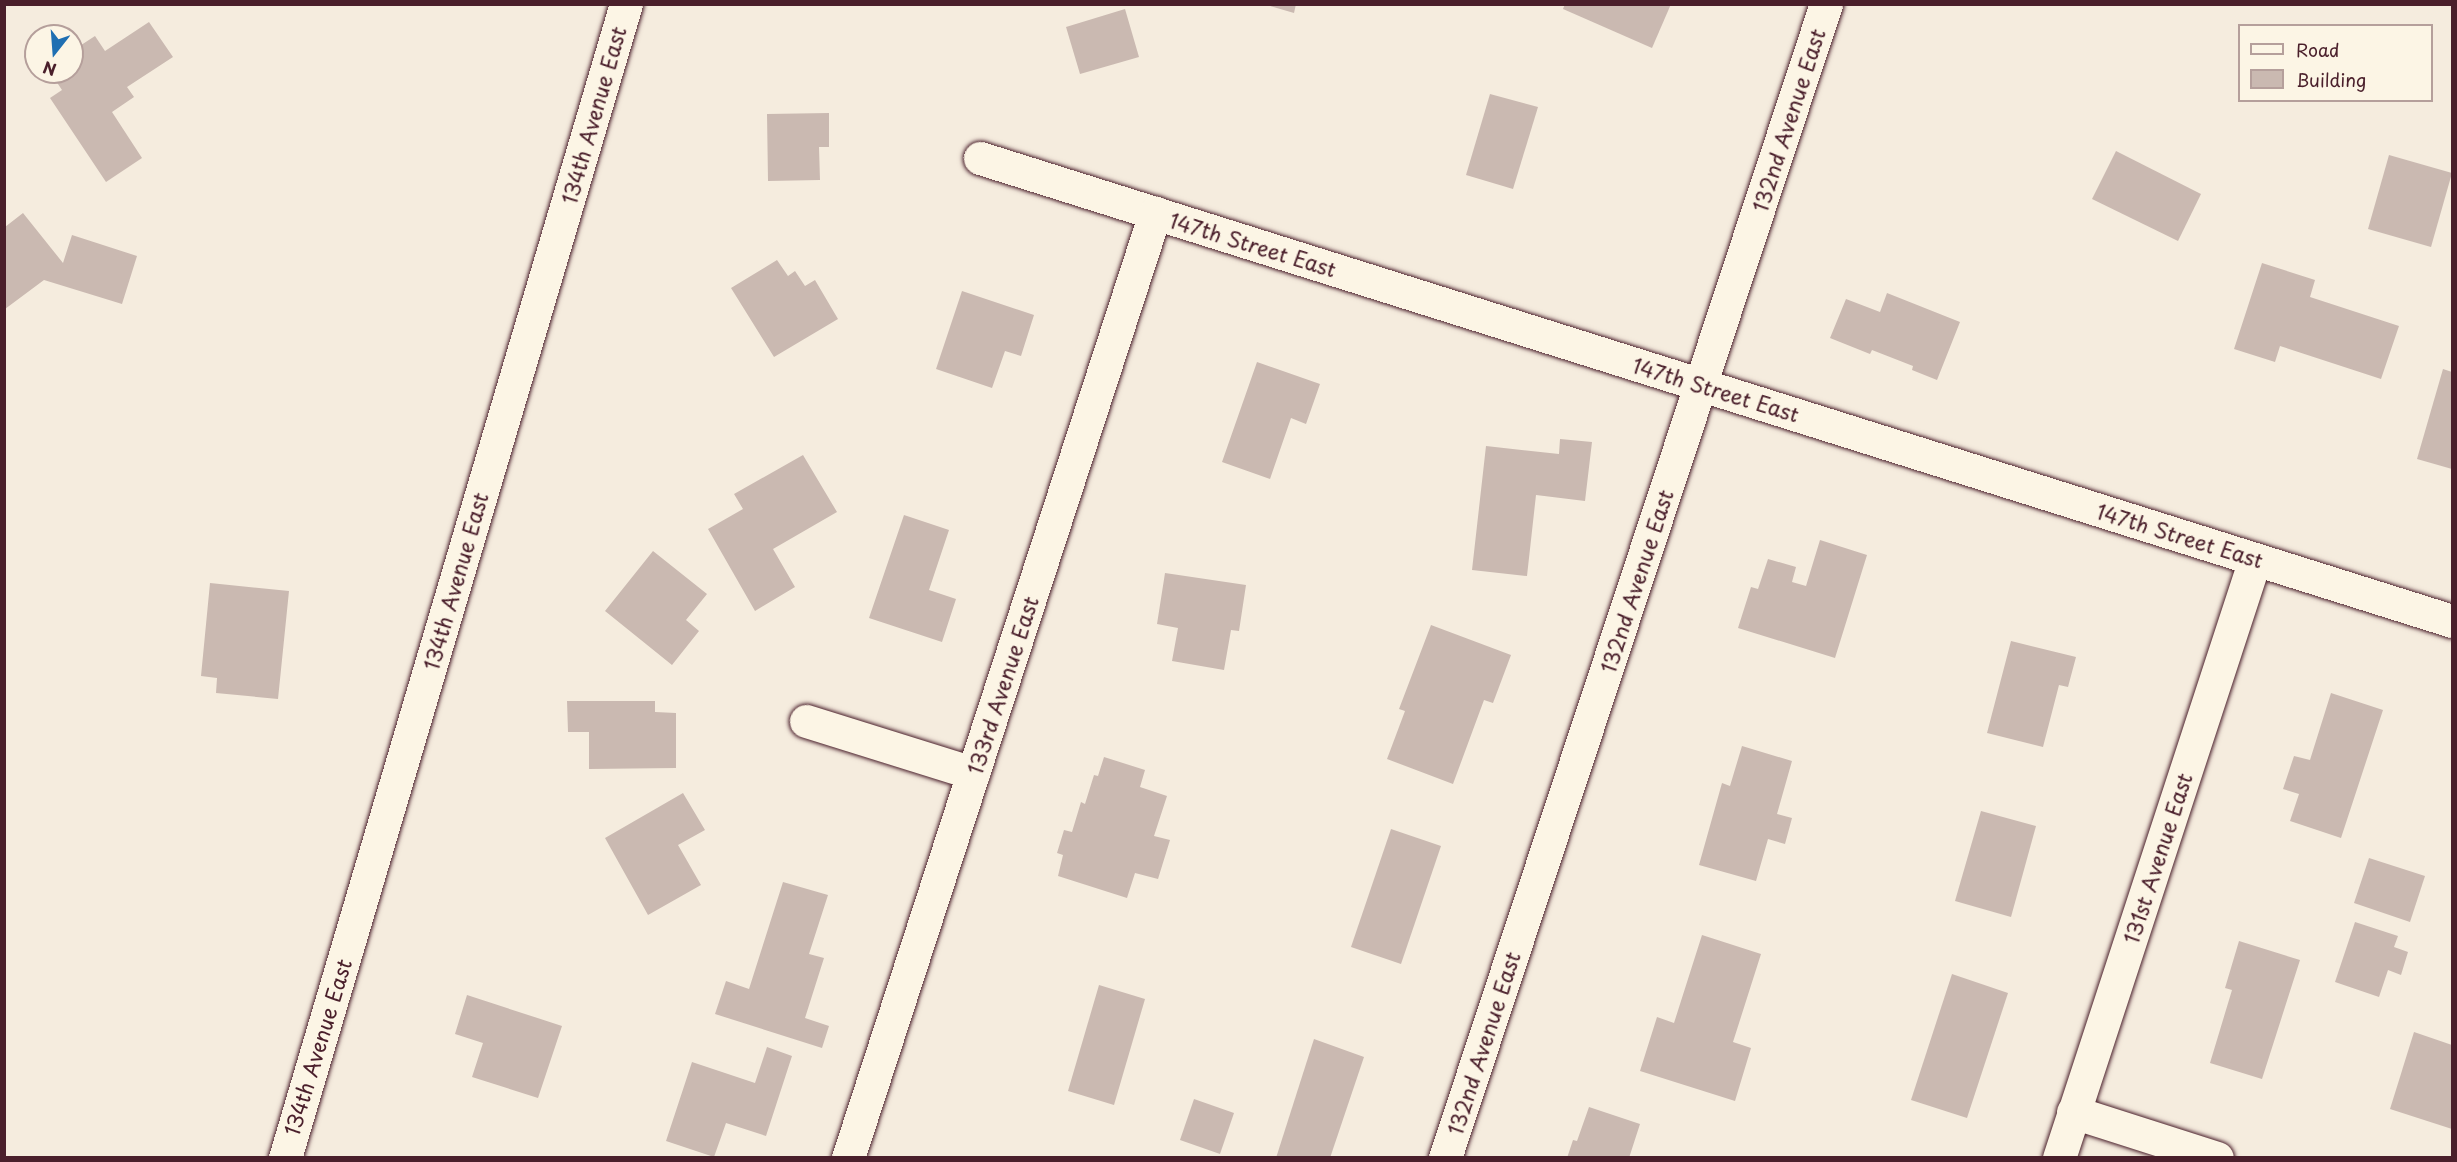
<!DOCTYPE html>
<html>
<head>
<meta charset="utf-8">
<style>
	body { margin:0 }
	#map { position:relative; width:2457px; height:1162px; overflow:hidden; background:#f5ecde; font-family:"Playpen Sans",sans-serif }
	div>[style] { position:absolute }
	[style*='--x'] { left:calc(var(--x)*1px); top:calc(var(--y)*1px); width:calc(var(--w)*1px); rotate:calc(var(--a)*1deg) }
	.building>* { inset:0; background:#cab9b1 }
	.roads { filter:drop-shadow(0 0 2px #4a1f2b) drop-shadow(0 0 2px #4a1f2b) }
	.minor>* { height:33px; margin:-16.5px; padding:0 16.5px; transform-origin:16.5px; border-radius:16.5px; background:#fcf5e5 }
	span { translate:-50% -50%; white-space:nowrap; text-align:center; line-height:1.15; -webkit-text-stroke:4.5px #fcf5e5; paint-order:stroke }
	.street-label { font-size:21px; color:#4a1f2b }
	.frame { position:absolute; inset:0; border:6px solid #4a1f2b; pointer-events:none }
	.legend { position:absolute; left:2238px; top:24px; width:195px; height:78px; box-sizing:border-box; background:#fcf5e5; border:2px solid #b59f9b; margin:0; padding:8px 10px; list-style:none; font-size:18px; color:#4a1f2b }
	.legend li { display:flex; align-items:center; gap:12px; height:30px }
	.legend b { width:30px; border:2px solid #b59f9b }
	.north { position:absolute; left:24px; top:24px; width:60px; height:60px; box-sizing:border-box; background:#fcf5e5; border:2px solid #b59f9b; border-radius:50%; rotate:197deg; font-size:16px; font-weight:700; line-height:24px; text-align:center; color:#4a1f2b }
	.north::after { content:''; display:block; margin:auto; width:21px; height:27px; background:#1f6fb2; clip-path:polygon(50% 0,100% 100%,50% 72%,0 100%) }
</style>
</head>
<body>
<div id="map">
	<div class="building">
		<div style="clip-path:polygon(1263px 4px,1296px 4px,1294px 13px)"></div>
		<div style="clip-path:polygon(1565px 4px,1671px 4px,1652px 48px,1563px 9px)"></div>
		<div style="clip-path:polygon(1125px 9px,1139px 57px,1080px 74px,1066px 27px)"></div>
		<div style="clip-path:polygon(149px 22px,173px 57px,127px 87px,134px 97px,112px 112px,142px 158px,106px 182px,50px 98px,62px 90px,50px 72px,72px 72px,72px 51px,95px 36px,105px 51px)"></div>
		<div style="clip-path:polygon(1490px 94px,1538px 107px,1513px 189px,1466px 175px)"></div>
		<div style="clip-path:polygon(829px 113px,829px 147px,819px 147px,820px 180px,768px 181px,767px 114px)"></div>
		<div style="clip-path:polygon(2116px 151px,2201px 194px,2178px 241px,2092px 199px)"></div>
		<div style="clip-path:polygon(2389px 155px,2452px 173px,2431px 247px,2368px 229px)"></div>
		<div style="clip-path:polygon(23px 213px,63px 263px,72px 235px,137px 256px,122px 304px,44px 280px,5px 309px,5px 227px)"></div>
		<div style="clip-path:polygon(777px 260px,788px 276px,795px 271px,805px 286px,815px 280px,838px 319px,774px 357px,731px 288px)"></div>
		<div style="clip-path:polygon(2262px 263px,2315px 280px,2310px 297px,2399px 326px,2381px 379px,2280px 346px,2275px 362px,2234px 349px)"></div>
		<div style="clip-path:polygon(962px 291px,1034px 315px,1021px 356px,1005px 351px,992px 388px,936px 369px)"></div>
		<div style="clip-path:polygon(1887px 293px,1960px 322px,1937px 380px,1912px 370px,1913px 366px,1872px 350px,1870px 354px,1830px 338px,1846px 299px,1880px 312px)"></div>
		<div style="clip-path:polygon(1257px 362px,1320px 384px,1306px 424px,1291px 418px,1270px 479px,1222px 462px)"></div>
		<div style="clip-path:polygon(2443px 369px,2452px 372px,2452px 469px,2417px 459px)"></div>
		<div style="clip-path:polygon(1560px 439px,1592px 442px,1585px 501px,1536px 495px,1527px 576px,1472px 570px,1486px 446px,1559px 454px)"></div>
		<div style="clip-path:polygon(803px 455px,837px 512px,773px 549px,795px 587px,755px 611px,708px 529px,743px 509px,734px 494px)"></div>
		<div style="clip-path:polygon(904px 515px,949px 530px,929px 590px,956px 599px,942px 642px,869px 618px)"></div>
		<div style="clip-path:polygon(1820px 540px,1867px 555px,1835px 658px,1738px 628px,1751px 587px,1758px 589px,1768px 559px,1796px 567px,1792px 582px,1806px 586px)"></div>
		<div style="clip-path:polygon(653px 551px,707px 594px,686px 620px,699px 631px,672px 665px,605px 611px)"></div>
		<div style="clip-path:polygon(1165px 573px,1246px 585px,1239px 631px,1231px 630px,1224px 670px,1172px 661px,1178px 628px,1157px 624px)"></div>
		<div style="clip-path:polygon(210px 583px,289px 591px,278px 699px,216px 693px,217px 678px,201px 676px)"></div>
		<div style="clip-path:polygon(1431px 625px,1511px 655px,1493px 703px,1484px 700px,1453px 784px,1387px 759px,1405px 711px,1399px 709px)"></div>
		<div style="clip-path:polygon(2011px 641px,2076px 657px,2068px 687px,2059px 685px,2043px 747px,1987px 733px)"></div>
		<div style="clip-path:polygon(2331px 693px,2383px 710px,2341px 838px,2290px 821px,2299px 794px,2283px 789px,2294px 756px,2310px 760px)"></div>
		<div style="clip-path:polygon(567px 701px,655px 701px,655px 712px,676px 713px,676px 768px,589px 769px,589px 732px,568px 732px)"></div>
		<div style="clip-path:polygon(1742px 746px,1792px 761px,1777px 814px,1792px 818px,1785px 844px,1768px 839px,1756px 881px,1699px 865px,1722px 783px,1730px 786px)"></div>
		<div style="clip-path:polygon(1104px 757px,1145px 770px,1140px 787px,1167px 796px,1154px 836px,1170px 840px,1158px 879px,1135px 873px,1127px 898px,1058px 876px,1063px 855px,1057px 853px,1064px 830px,1072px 832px,1081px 802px,1085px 804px,1094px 775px,1098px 776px)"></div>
		<div style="clip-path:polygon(683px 793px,705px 830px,678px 845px,701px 885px,648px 915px,605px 838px)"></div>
		<div style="clip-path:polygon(1981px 811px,2036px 826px,2011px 917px,1955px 901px)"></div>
		<div style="clip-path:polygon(1391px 829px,1441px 846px,1401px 964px,1351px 947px)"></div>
		<div style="clip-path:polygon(2369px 858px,2425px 876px,2410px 922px,2354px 903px)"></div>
		<div style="clip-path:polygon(783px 882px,828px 895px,809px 954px,824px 958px,805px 1018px,829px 1026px,822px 1048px,715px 1014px,726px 981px,749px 989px)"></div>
		<div style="clip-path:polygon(2355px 922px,2398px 936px,2394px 947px,2408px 952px,2401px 975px,2388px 970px,2379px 997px,2335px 982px)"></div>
		<div style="clip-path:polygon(1702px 935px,1761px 954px,1733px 1042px,1751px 1048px,1735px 1101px,1640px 1071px,1657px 1017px,1674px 1023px)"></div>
		<div style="clip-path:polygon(2239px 941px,2300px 960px,2262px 1079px,2210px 1063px,2232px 990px,2225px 988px)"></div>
		<div style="clip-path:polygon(1952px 974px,2008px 993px,1967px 1118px,1911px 1100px)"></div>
		<div style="clip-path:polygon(1099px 985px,1145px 999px,1114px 1105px,1068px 1091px)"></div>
		<div style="clip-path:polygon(467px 995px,562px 1026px,538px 1098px,472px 1077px,483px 1043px,455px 1034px)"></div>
		<div style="clip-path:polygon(2414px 1032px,2452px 1045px,2452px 1129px,2390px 1109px)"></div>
		<div style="clip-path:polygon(1314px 1039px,1364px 1057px,1330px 1158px,1276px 1158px)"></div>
		<div style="clip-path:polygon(767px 1047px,792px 1056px,766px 1136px,726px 1123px,714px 1157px,666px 1141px,692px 1062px,755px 1083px)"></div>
		<div style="clip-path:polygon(1194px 1099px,1234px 1113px,1220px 1154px,1180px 1140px)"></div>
		<div style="clip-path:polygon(1589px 1107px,1640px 1124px,1629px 1158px,1567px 1158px,1573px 1140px,1577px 1141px)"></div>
	</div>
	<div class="roads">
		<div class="minor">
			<div style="--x:980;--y:158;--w:1543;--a:17.46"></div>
			<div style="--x:806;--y:721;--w:175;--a:17.3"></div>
			<div style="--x:2073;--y:1112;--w:151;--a:17.7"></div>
			<div style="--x:285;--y:1158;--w:1203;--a:-73.54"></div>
			<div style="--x:848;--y:1158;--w:994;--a:-72"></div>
			<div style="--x:1445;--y:1158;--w:1215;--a:-71.73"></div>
			<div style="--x:2059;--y:1158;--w:630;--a:-71.88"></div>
		</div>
	</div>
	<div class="street-label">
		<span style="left:593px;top:115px;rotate:-74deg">134th Avenue East</span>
		<span style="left:1788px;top:120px;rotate:-72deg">132nd Avenue East</span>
		<span style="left:1253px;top:244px;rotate:17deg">147th Street East</span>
		<span style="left:1716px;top:389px;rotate:17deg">147th Street East</span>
		<span style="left:2180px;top:535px;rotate:17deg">147th Street East</span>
		<span style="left:455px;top:581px;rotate:-74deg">134th Avenue East</span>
		<span style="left:1636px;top:581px;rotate:-72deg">132nd Avenue East</span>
		<span style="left:1002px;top:685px;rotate:-72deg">133rd Avenue East</span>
		<span style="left:2157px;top:858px;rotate:-72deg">131st Avenue East</span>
		<span style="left:1483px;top:1043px;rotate:-72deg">132nd Avenue East</span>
		<span style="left:317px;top:1047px;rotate:-73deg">134th Avenue East</span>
	</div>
	<div class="frame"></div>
	<ul class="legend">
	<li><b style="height:8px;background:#fcf5e5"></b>Road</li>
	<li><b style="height:16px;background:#cab9b1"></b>Building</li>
	</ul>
	<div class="north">N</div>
</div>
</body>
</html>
